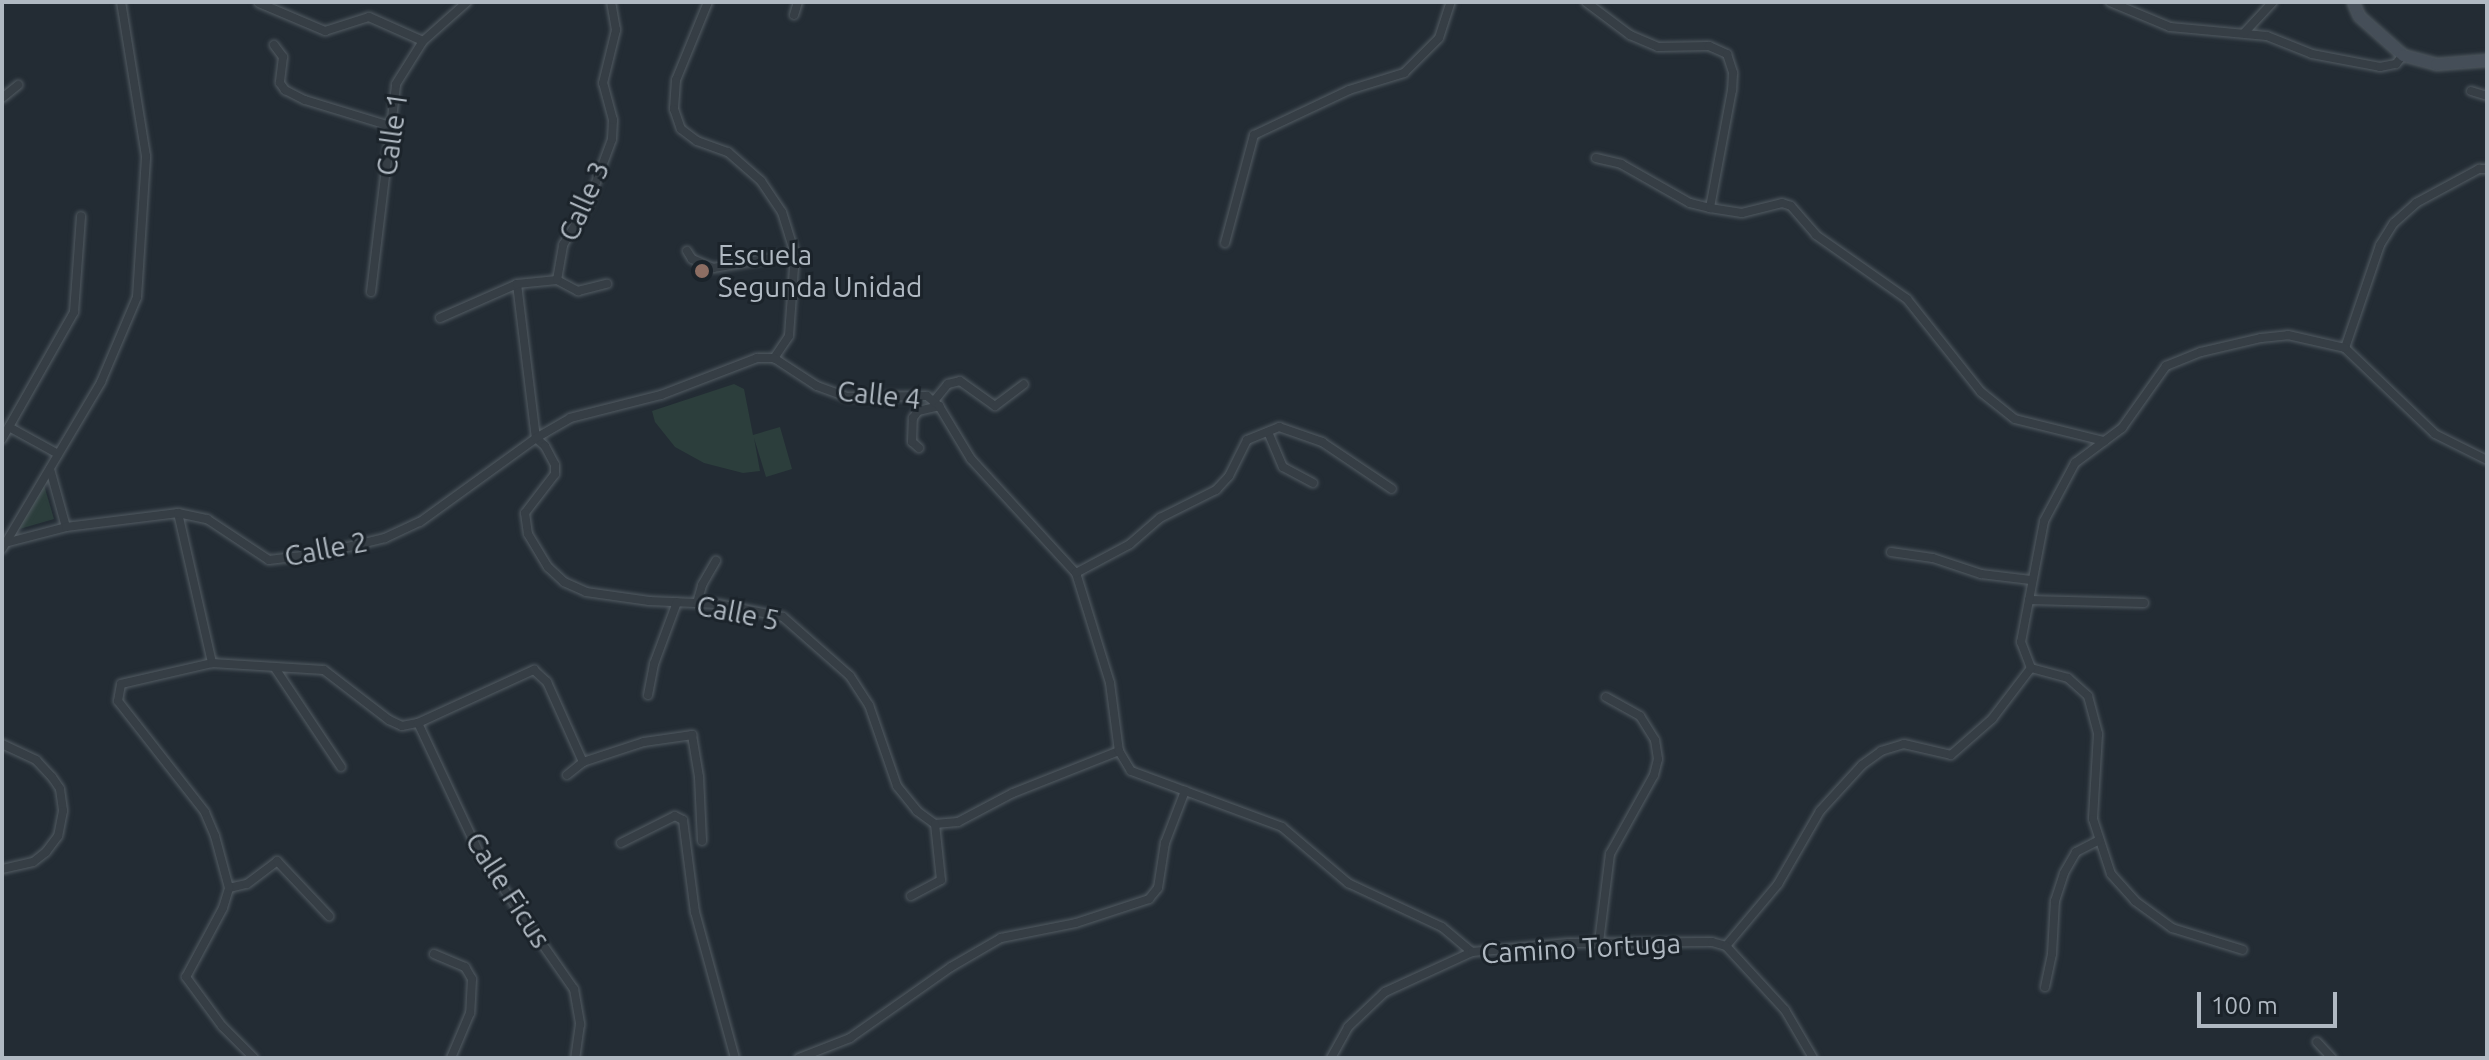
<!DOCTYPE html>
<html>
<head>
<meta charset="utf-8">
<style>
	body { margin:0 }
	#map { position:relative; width:2489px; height:1060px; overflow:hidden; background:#232c34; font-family:Ubuntu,sans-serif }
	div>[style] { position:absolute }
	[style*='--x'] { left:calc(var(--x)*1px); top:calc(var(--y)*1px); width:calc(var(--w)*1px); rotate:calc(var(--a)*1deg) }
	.green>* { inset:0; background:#2c3e3c }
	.roads { filter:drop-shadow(0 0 2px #535c63) drop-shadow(0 0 2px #535c63) }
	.street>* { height:8px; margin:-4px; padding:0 4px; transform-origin:4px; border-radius:4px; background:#363e45 }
	.secondary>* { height:11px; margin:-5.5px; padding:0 5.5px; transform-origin:5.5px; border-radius:5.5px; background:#454e58 }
	.dots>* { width:22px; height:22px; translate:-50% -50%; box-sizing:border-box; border:4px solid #1b232a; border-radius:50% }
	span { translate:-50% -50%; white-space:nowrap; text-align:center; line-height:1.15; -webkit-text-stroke:6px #1b232a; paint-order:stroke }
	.street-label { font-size:28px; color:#b0b9c2 }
	.poi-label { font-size:28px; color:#b0b9c2 }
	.left { translate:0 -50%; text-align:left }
	.frame { position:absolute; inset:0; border:4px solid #b0b9c2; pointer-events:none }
	.scale { position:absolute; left:2197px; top:992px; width:140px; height:36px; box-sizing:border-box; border:4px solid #b0b9c2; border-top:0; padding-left:10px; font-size:24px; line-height:28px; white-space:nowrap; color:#b0b9c2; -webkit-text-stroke:6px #1b232a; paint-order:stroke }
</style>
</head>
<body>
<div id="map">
	<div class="green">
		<div style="clip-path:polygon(734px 384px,744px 389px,753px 435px,780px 427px,792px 469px,766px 477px,754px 438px,760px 471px,743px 473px,704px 463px,675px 447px,655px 422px,652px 411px)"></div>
		<div style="clip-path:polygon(43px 482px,54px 519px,16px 530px)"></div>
	</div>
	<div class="roads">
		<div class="street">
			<div style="--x:708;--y:2;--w:84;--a:112.3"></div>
			<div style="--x:676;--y:80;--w:29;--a:94"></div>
			<div style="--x:674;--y:109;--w:21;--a:71"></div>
			<div style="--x:681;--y:129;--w:20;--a:37"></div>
			<div style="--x:697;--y:141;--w:33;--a:20"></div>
			<div style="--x:728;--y:152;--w:44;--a:41.3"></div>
			<div style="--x:761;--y:181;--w:37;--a:56"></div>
			<div style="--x:782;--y:212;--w:44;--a:72.8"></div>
			<div style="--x:795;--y:254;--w:82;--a:94.2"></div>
			<div style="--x:789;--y:336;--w:27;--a:124"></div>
			<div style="--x:1586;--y:2;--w:55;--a:36.9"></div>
			<div style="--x:1630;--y:35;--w:30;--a:23"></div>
			<div style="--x:1658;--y:47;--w:51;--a:-1.1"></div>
			<div style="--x:1709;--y:46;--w:20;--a:24"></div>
			<div style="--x:1727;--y:54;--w:20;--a:72"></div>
			<div style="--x:1733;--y:73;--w:17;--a:93"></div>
			<div style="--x:1732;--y:90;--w:120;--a:100.6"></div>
			<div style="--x:2110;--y:2;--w:65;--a:22.6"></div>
			<div style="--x:2170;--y:27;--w:97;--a:5.3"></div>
			<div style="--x:2267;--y:36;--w:48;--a:21.8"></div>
			<div style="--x:2312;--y:54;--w:69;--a:10.8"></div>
			<div style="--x:2380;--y:67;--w:16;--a:-11"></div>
			<div style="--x:2396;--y:64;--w:11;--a:-52"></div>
			<div style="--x:259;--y:3;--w:72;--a:23"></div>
			<div style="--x:325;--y:31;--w:46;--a:-17.7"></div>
			<div style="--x:369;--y:17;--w:59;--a:24"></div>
			<div style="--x:794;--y:15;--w:14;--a:-73"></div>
			<div style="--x:2244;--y:33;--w:42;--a:-46.9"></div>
			<div style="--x:274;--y:45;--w:15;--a:53"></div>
			<div style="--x:283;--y:57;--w:26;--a:97"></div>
			<div style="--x:280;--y:83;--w:9;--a:54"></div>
			<div style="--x:285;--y:90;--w:22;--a:27"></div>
			<div style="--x:305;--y:100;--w:89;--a:17"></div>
			<div style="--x:2471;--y:91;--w:17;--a:17"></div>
			<div style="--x:2;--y:98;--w:21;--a:-39"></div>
			<div style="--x:1596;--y:158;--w:26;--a:13"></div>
			<div style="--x:1621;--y:164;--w:79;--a:29.5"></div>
			<div style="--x:1690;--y:203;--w:21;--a:14"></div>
			<div style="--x:1710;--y:208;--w:32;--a:9"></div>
			<div style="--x:1742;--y:213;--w:41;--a:-14"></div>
			<div style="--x:1782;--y:203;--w:9;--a:18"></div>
			<div style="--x:1791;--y:206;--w:38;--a:49"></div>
			<div style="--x:1816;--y:235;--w:111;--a:35.1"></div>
			<div style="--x:1907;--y:299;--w:119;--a:51.5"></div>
			<div style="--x:1981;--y:392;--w:43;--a:38.5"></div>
			<div style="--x:2015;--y:419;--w:92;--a:13.9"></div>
			<div style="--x:1225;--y:243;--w:112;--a:-75"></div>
			<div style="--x:1254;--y:135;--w:105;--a:-25.3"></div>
			<div style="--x:1349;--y:90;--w:58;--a:-17.2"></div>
			<div style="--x:1404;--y:73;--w:49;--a:-45"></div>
			<div style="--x:1439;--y:38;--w:38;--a:-72"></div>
			<div style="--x:687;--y:251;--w:9;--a:58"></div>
			<div style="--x:692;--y:259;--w:23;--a:23"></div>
			<div style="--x:713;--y:268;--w:83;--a:-9.7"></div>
			<div style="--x:557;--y:280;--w:24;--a:28"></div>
			<div style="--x:578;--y:291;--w:30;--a:-14"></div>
			<div style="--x:517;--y:284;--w:155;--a:83"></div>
			<div style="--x:536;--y:438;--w:12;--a:42"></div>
			<div style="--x:545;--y:446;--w:21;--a:62"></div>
			<div style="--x:555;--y:465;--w:9;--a:90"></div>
			<div style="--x:555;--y:474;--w:49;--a:127.6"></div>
			<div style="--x:525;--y:513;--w:21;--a:82"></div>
			<div style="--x:528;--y:534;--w:39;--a:59"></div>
			<div style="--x:548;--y:567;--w:22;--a:43"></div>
			<div style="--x:564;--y:582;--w:24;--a:24"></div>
			<div style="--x:586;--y:592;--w:64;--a:8.1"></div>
			<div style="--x:649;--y:601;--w:69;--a:2.5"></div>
			<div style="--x:718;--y:604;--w:66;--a:11.3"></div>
			<div style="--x:783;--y:617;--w:89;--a:41.4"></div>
			<div style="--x:850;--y:676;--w:35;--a:57"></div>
			<div style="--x:869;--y:705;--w:86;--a:70.9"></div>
			<div style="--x:897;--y:786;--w:32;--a:51"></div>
			<div style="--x:917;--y:811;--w:22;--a:36"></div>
			<div style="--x:935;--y:824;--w:23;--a:-5"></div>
			<div style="--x:958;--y:822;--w:62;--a:-27.8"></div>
			<div style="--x:1013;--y:793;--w:114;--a:-21.6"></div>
			<div style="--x:371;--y:292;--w:209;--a:-83.1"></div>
			<div style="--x:396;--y:84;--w:51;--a:-57.9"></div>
			<div style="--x:423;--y:41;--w:59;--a:-41.6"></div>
			<div style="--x:440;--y:318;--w:84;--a:-23.8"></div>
			<div style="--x:517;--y:284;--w:40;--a:-5.7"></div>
			<div style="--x:557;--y:280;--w:36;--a:-80"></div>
			<div style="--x:563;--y:245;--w:48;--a:-58.6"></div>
			<div style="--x:588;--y:204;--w:69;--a:-69.7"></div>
			<div style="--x:612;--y:139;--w:19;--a:-87"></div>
			<div style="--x:613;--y:120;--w:38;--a:-105"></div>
			<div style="--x:603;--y:83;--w:55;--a:-76.2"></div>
			<div style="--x:616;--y:30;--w:28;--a:-100"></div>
			<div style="--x:2345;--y:348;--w:109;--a:-71.2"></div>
			<div style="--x:2380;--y:245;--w:26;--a:-58"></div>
			<div style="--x:2394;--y:223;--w:30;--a:-42"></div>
			<div style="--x:2416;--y:203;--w:72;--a:-28.4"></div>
			<div style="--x:2479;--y:169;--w:8;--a:0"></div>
			<div style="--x:2345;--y:348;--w:124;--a:43.7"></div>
			<div style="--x:2435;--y:434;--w:58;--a:26.6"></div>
			<div style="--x:934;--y:401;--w:22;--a:-51"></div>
			<div style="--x:948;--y:384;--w:12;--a:-14"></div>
			<div style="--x:960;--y:381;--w:43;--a:35.5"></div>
			<div style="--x:995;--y:406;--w:36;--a:-37"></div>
			<div style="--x:9;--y:427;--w:56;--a:28.9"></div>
			<div style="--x:1268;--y:432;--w:38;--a:67"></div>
			<div style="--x:1283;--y:467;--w:34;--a:28"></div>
			<div style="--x:2;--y:439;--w:146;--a:-60.4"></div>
			<div style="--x:74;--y:312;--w:96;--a:-85.8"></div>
			<div style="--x:919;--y:448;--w:9;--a:-139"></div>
			<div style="--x:912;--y:442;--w:24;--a:-88"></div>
			<div style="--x:913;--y:418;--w:9;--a:-54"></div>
			<div style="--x:918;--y:411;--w:22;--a:-13"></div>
			<div style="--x:50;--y:469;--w:60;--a:74.6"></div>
			<div style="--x:178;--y:513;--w:154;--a:77.2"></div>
			<div style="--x:5;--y:543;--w:63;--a:-14.7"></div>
			<div style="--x:66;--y:527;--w:113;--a:-7.1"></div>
			<div style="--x:178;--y:513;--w:30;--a:12"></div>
			<div style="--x:207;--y:519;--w:74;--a:33.5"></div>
			<div style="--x:269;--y:560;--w:50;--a:-6.8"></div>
			<div style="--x:319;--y:554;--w:68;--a:-13.6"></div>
			<div style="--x:385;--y:538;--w:38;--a:-25"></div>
			<div style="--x:420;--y:522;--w:143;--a:-35.9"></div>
			<div style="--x:536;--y:438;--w:39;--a:-30"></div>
			<div style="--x:570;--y:418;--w:94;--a:-14.2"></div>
			<div style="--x:661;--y:395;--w:103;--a:-21.1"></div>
			<div style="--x:757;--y:358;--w:17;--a:0"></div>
			<div style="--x:774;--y:358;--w:51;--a:33.1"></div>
			<div style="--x:817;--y:386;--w:32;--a:20"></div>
			<div style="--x:847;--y:397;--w:80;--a:-0.7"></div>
			<div style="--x:927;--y:396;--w:16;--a:40"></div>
			<div style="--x:939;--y:406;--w:62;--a:58.9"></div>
			<div style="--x:971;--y:459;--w:155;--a:47.4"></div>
			<div style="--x:1076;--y:573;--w:115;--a:72.8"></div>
			<div style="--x:1110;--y:683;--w:69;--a:82.5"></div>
			<div style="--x:1119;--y:751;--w:23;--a:59"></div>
			<div style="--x:1131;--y:771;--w:161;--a:20.3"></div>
			<div style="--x:1282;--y:827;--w:87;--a:40.3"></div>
			<div style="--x:1348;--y:883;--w:104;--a:25.1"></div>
			<div style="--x:1442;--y:927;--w:39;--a:40"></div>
			<div style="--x:2;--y:549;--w:194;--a:-59.3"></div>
			<div style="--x:101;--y:382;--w:92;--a:-67"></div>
			<div style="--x:137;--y:297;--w:141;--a:-86.3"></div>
			<div style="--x:146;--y:156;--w:156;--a:-99.2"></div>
			<div style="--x:1891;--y:552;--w:42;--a:8.1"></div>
			<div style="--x:1933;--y:558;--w:51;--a:18.4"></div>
			<div style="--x:1981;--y:574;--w:50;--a:6.8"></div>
			<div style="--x:1076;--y:573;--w:61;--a:-28.2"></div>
			<div style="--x:1130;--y:544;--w:40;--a:-41"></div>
			<div style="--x:1160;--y:518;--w:63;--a:-26.6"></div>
			<div style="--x:1216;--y:490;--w:19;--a:-47"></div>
			<div style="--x:1229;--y:476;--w:40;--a:-63.4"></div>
			<div style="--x:1247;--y:440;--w:35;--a:-22"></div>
			<div style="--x:1279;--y:427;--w:46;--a:19.2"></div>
			<div style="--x:1322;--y:442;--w:84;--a:33.9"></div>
			<div style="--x:2029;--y:600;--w:115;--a:1.5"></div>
			<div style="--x:697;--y:603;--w:19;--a:-74"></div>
			<div style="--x:702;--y:585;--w:28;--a:-60"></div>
			<div style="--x:275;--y:668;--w:119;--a:56.3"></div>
			<div style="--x:2031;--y:668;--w:38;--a:15"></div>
			<div style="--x:2068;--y:678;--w:27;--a:42"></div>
			<div style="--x:2088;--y:696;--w:39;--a:75"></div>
			<div style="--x:2098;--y:734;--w:85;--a:93.4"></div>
			<div style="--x:2093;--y:819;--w:58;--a:71.9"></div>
			<div style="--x:2111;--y:874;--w:36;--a:48"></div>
			<div style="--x:2135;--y:901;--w:46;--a:36.1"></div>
			<div style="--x:2172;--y:928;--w:74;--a:17.2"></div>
			<div style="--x:648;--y:695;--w:32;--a:-79"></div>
			<div style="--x:654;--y:664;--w:66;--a:-69.6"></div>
			<div style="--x:418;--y:723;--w:146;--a:64.8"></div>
			<div style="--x:480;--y:855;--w:164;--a:55"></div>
			<div style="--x:574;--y:989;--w:36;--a:80"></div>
			<div style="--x:580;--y:1024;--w:34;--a:98"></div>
			<div style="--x:2;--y:744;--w:38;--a:25"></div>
			<div style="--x:36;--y:760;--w:23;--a:47"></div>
			<div style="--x:52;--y:777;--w:14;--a:56"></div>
			<div style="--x:60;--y:789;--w:22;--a:82"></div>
			<div style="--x:63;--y:811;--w:25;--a:101"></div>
			<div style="--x:58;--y:836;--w:20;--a:127"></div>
			<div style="--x:46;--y:852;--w:16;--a:142"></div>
			<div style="--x:33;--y:862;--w:32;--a:167"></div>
			<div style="--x:567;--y:775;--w:21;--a:-39"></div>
			<div style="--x:583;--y:762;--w:64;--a:-18.2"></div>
			<div style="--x:644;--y:742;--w:49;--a:-8.3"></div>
			<div style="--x:692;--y:735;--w:43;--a:80.5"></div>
			<div style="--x:699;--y:777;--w:64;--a:87.3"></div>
			<div style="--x:621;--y:843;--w:60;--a:-26.6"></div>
			<div style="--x:675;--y:816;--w:9;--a:27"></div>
			<div style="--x:683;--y:820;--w:93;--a:82.6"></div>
			<div style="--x:695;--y:912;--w:151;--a:74.7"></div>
			<div style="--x:229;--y:888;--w:18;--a:-13"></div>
			<div style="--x:247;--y:884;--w:38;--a:-37"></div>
			<div style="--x:277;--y:861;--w:76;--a:46.6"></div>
			<div style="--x:911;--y:896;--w:34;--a:-28"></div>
			<div style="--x:941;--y:880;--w:56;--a:-96.1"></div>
			<div style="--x:1599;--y:942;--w:89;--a:-82.9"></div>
			<div style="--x:1610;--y:854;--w:90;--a:-60.9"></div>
			<div style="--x:1654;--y:775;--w:16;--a:-76"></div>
			<div style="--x:1658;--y:759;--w:19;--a:-99"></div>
			<div style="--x:1655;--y:740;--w:28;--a:-122"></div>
			<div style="--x:1640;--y:716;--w:39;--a:-151"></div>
			<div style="--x:1726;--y:946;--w:81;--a:-50"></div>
			<div style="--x:1778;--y:884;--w:84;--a:-60.1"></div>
			<div style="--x:1820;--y:811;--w:62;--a:-47.6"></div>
			<div style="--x:1862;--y:765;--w:24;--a:-36"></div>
			<div style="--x:1881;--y:751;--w:24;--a:-17"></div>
			<div style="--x:1904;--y:744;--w:48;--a:13.2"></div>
			<div style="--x:1951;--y:755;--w:55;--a:-41.3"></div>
			<div style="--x:1992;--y:719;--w:64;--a:-52.6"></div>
			<div style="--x:2031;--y:668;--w:28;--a:-111"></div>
			<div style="--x:2021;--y:642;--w:123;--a:-79.2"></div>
			<div style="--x:2044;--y:521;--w:66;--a:-61.9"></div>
			<div style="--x:2075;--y:463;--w:59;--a:-36.7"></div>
			<div style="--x:2122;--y:428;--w:76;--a:-54.6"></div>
			<div style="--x:2166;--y:366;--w:38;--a:-22"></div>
			<div style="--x:2201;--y:352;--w:62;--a:-13.1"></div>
			<div style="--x:2261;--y:338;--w:27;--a:-6"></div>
			<div style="--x:2288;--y:335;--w:58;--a:12.8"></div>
			<div style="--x:434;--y:954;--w:34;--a:23"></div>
			<div style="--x:465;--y:967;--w:14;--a:60"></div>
			<div style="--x:472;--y:979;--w:34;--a:93"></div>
			<div style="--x:470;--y:1013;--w:49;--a:112.9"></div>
			<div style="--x:2045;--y:987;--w:34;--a:-78"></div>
			<div style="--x:2052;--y:954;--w:53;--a:-86.8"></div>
			<div style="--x:2055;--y:901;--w:29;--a:-72"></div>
			<div style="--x:2064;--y:873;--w:24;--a:-60"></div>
			<div style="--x:2076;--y:852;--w:25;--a:-27"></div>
			<div style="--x:2317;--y:1042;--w:22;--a:47"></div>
			<div style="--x:254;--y:1058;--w:45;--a:-135"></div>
			<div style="--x:222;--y:1026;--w:61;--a:-126.3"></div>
			<div style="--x:186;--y:977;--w:78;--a:-61.8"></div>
			<div style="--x:223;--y:908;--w:21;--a:-73"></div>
			<div style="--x:229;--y:888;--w:54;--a:-105.1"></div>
			<div style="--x:215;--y:836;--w:26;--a:-113"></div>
			<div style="--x:205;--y:812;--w:141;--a:-128.1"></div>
			<div style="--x:118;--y:701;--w:17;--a:-80"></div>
			<div style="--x:121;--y:684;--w:93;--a:-13"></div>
			<div style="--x:212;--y:663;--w:112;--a:3.6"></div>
			<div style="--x:324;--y:670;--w:82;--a:37.6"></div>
			<div style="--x:389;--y:720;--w:14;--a:25"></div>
			<div style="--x:402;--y:726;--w:16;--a:-11"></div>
			<div style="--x:418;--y:723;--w:128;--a:-24.6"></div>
			<div style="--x:534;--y:670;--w:18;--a:43"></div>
			<div style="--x:547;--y:682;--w:88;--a:65.8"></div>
			<div style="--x:799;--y:1058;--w:55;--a:-21.4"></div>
			<div style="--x:850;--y:1038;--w:123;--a:-35.1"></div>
			<div style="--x:951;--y:967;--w:58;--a:-30.1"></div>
			<div style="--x:1001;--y:938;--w:76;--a:-11.3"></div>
			<div style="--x:1076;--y:923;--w:77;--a:-18.2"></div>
			<div style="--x:1149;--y:899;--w:14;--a:-51"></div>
			<div style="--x:1158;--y:888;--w:46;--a:-81.2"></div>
			<div style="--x:1165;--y:843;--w:56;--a:-69"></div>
			<div style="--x:1331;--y:1058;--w:35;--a:-61"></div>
			<div style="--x:1348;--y:1027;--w:51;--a:-43.4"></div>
			<div style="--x:1385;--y:992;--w:96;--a:-24.7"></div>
			<div style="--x:1472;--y:952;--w:97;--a:-5.3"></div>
			<div style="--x:1569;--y:943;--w:143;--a:-0.4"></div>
			<div style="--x:1712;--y:942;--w:15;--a:16"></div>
			<div style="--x:1726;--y:946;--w:87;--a:47.3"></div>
			<div style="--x:1785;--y:1010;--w:56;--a:59.7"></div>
		</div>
		<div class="secondary">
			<div style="--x:2353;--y:2;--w:15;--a:67"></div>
			<div style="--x:2359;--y:16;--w:59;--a:41.6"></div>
			<div style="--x:2403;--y:55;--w:34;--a:15"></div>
			<div style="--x:2436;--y:64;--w:51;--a:-4.5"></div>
		</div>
	</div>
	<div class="dots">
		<div style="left:702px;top:271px;background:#8d6e63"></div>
	</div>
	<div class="street-label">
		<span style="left:392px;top:134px;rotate:-82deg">Calle 1</span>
		<span style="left:584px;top:201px;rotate:-66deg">Calle 3</span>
		<span style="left:879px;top:395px;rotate:6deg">Calle 4</span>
		<span style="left:326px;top:549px;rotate:-11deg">Calle 2</span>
		<span style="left:738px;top:613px;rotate:11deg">Calle 5</span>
		<span style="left:508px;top:890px;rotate:57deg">Calle Ficus</span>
		<span style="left:1581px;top:948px;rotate:-3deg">Camino Tortuga</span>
	</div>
	<div class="poi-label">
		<span class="left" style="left:718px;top:271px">Escuela<br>Segunda Unidad</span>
	</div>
	<div class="frame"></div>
	<div class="scale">100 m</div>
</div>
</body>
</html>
